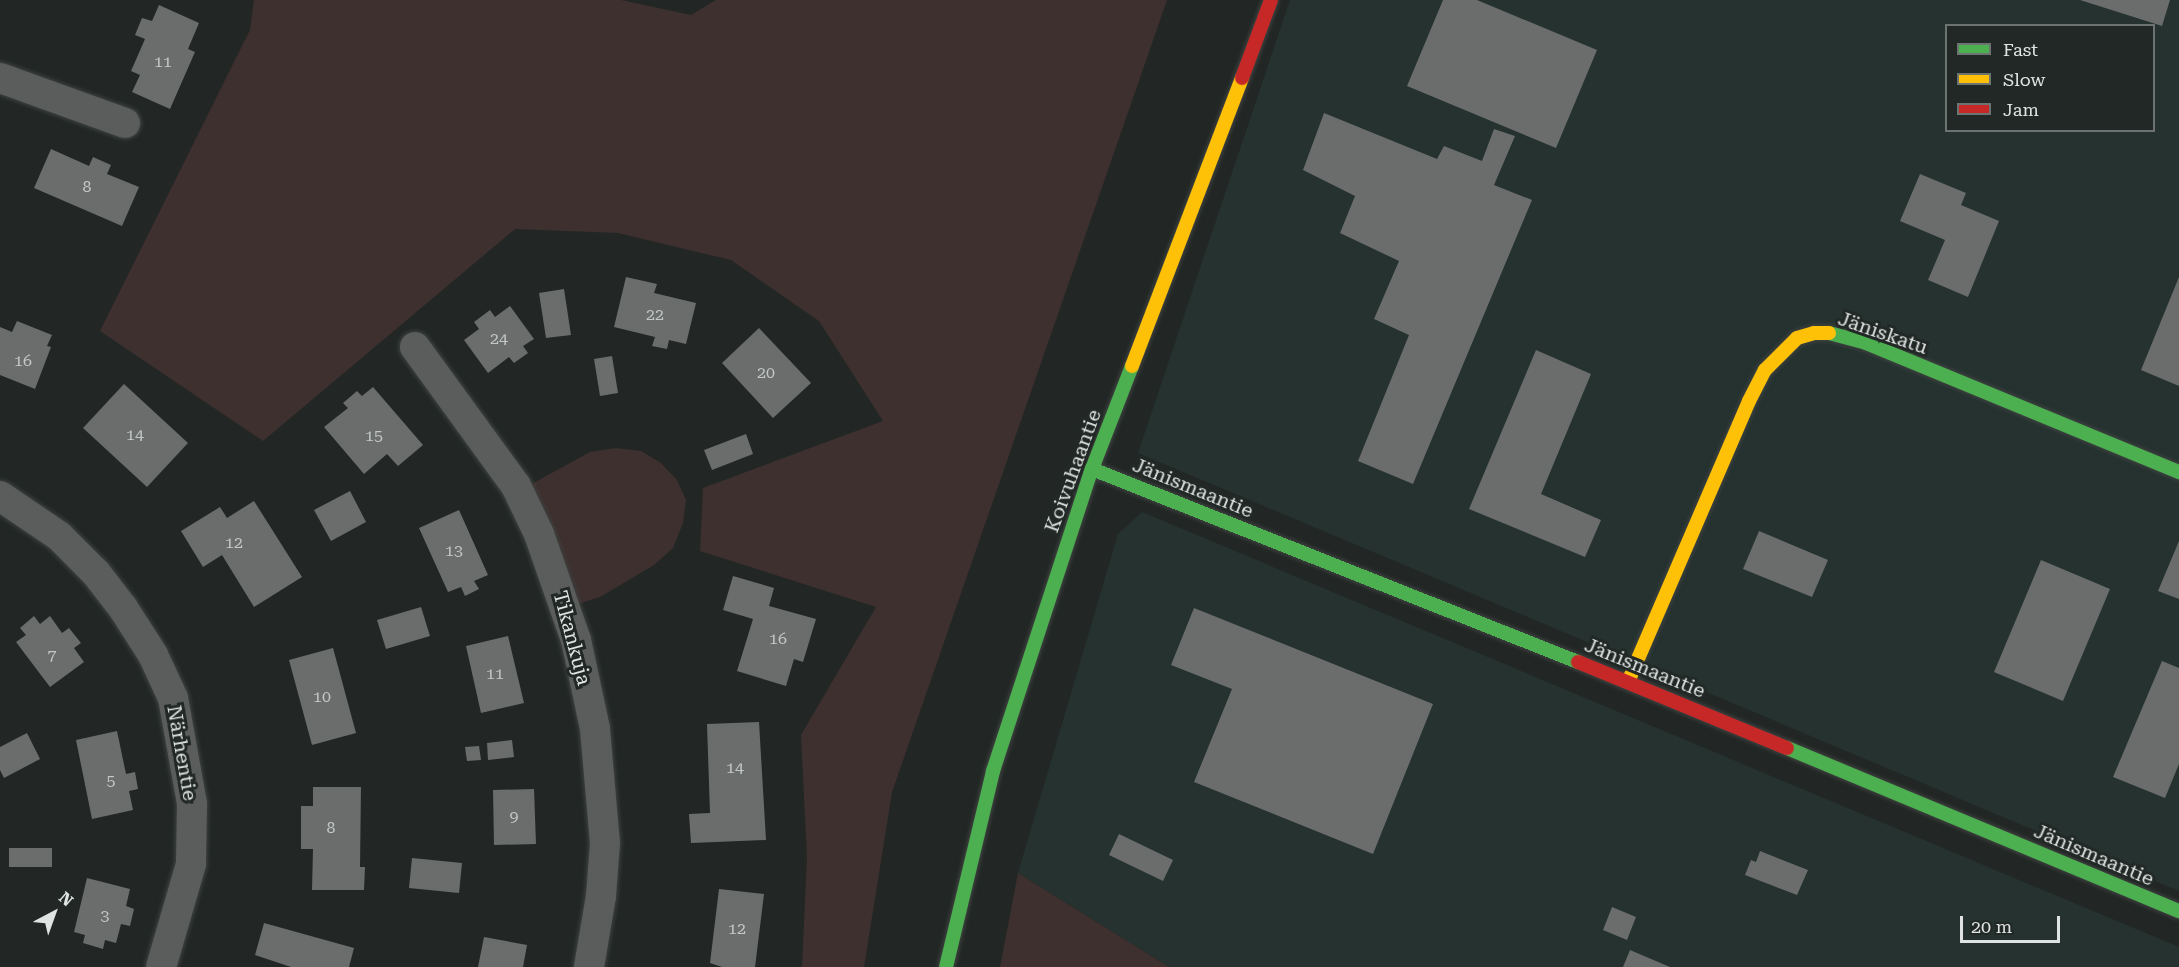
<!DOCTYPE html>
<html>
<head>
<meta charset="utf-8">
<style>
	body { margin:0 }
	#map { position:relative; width:2179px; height:967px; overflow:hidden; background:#222725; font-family:"Roboto Serif",serif }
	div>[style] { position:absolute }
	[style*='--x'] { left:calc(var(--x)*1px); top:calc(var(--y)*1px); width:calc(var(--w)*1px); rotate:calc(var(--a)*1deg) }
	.built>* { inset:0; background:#25322f }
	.green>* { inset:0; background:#3e302f }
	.building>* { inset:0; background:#6a6d6c }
	.roads { filter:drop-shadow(0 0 2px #3e4240) drop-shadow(0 0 2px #3e4240) }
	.street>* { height:30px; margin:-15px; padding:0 15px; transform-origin:15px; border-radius:15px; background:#5a5d5c }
	.fast>* { height:14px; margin:-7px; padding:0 7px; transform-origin:7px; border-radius:7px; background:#4caf50 }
	.slow>* { height:14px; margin:-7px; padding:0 7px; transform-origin:7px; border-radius:7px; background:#ffc107 }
	.jam>* { height:14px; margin:-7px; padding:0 7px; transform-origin:7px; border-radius:7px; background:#c62828 }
	span { translate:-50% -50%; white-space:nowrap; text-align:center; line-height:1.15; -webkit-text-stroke:6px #212826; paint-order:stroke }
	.number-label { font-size:16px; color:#c2c6c4 }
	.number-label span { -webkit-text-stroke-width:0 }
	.street-label { font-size:20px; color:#dfe3e2 }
	.legend { position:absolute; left:1945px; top:24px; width:210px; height:108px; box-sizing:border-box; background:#212826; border:2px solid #6d7371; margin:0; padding:8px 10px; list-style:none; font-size:18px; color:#dfe3e2 }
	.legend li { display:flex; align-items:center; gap:12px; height:30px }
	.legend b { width:30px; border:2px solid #6d7371 }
	.north { position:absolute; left:24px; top:883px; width:60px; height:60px; -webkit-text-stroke:4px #212826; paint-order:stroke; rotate:41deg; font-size:16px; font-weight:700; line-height:24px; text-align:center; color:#dfe3e2 }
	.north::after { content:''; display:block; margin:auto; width:21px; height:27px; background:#dfe3e2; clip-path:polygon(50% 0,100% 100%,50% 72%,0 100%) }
	.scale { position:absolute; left:1960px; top:916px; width:100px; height:27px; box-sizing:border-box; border:3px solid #dfe3e2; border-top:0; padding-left:8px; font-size:18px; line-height:21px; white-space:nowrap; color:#dfe3e2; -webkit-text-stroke:4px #212826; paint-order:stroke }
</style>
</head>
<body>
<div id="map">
	<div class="built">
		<div style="clip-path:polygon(evenodd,1290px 0,2179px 0,2179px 891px,1138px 453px,1290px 0,1946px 26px,2154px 26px,2154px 130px,1946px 130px,1946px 26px)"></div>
		<div style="clip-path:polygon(1142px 512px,2179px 947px,2179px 967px,1169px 967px,1018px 873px,1118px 534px)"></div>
	</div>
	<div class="green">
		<div style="clip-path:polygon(254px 0,621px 0,691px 15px,716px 0,1167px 0,892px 792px,864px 967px,802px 967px,807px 857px,801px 735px,876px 607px,700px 551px,703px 488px,883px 421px,819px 321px,731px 260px,618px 233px,515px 229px,263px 441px,100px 331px,250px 30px)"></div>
		<div style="clip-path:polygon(616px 448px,641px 451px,661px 463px,677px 480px,686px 500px,683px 523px,673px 548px,654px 565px,600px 597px,575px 605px,528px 486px,590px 452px)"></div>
		<div style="clip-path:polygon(1018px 873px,1169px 967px,1000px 967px)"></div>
	</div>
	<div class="building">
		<div style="clip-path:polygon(1443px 0,1477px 0,1597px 50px,1556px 148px,1407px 86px)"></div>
		<div style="clip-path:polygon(2080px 0,2170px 0,2162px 26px)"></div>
		<div style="clip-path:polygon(159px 5px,199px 23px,188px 49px,195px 52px,170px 109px,132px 92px,140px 75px,131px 71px,145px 39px,135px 35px,142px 18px,152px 21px)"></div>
		<div style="clip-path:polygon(1324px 113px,1437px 159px,1444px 146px,1482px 161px,1494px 129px,1515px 136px,1494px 185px,1532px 200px,1413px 484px,1358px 461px,1409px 335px,1374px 319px,1399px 261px,1340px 233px,1355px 196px,1303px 170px)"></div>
		<div style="clip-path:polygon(51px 149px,89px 166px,93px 157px,111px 165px,107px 174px,139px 187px,122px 226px,34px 188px)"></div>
		<div style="clip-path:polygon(1920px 174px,1966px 193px,1961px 205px,1999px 221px,1968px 297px,1928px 280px,1945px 240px,1900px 221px)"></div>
		<div style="clip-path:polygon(626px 277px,657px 284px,654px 293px,696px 303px,686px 344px,669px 340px,667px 349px,652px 346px,655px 337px,614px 327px)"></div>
		<div style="clip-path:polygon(2179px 277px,2179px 386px,2141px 370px)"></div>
		<div style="clip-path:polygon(564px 289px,571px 335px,546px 338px,539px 293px)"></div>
		<div style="clip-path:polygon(510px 306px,534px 339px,523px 346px,528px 353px,514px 363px,509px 357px,488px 373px,464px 340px,479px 329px,474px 322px,490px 310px,495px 317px)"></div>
		<div style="clip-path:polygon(17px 321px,52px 335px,47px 346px,51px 347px,35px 389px,0 375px,0 327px,12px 332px)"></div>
		<div style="clip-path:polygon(759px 328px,811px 383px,773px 418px,722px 363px)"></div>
		<div style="clip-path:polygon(1536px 350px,1591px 374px,1541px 494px,1601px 520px,1585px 557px,1469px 509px)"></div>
		<div style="clip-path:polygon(612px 356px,618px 393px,600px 396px,594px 359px)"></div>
		<div style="clip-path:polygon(124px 384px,188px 443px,147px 487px,83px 428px)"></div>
		<div style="clip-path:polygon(373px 387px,423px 445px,398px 466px,387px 454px,364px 474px,324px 427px,348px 408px,343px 403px,357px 391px,362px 396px)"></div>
		<div style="clip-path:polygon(746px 434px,753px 454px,712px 470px,704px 450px)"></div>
		<div style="clip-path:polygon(350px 491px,366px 522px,331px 541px,314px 510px)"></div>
		<div style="clip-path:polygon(254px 501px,302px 577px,254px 607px,222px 555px,203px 567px,181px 531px,220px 507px,227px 518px)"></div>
		<div style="clip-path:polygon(459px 510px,488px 575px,474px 581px,479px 589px,465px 596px,461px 587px,448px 592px,419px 528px)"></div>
		<div style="clip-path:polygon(1759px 531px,1828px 560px,1812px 597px,1743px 569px)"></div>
		<div style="clip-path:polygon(2179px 541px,2179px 599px,2158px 591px)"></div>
		<div style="clip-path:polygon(2041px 560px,2110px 589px,2063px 701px,1994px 672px)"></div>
		<div style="clip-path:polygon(733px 576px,774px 588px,769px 606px,816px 619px,803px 662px,794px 659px,786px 686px,737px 671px,753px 619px,723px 610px)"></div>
		<div style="clip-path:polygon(421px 607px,430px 636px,386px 649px,377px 620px)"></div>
		<div style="clip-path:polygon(1194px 608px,1433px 704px,1373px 854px,1194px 782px,1232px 689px,1171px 665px)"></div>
		<div style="clip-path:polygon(34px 616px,40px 624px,50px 616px,62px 633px,69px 628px,81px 643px,74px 648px,84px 662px,50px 687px,16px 642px,26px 635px,20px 628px)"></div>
		<div style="clip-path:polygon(508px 636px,524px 703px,481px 713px,466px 646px)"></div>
		<div style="clip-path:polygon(333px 648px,356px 733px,312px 745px,289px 660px)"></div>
		<div style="clip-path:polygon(2162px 661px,2179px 668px,2179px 764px,2165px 798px,2113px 777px)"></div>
		<div style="clip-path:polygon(759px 722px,766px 840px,691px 843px,689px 814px,710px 813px,707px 724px)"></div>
		<div style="clip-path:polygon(117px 731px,126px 774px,135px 772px,138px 789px,129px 791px,133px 810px,92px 819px,76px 740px)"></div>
		<div style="clip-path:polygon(27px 733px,40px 759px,4px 778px,0 770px,0 747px)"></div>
		<div style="clip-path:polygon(512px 740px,514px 757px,488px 760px,487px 743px)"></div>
		<div style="clip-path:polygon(479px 746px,481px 760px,467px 761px,465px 747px)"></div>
		<div style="clip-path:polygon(313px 787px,361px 787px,360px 867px,365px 867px,364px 890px,312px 890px,313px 849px,301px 849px,301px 806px,313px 806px)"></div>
		<div style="clip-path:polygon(534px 789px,536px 844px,494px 845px,493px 790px)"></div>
		<div style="clip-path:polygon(1119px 834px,1173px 860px,1163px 881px,1109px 855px)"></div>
		<div style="clip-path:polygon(9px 848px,52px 848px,52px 867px,9px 867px)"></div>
		<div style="clip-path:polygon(1760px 851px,1808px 870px,1797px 895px,1745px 875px,1751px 860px,1756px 862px)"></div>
		<div style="clip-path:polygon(412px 858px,462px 863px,459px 893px,409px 888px)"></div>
		<div style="clip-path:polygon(87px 878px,130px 889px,126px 906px,134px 909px,130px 926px,121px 924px,116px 943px,105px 940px,103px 949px,83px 943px,85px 935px,74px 932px)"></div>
		<div style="clip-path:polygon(719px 889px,764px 894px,755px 967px,722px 967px,710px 963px)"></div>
		<div style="clip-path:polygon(1612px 907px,1636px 917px,1627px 940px,1603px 930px)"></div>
		<div style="clip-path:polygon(264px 923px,354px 948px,349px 967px,291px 967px,255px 955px)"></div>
		<div style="clip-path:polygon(484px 937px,527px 945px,523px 967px,478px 967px)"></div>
		<div style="clip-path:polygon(1630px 950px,1670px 967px,1623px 967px)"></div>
	</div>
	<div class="roads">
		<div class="street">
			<div style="--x:0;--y:78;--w:133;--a:19.8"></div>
			<div style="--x:415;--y:347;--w:172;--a:54"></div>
			<div style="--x:516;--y:486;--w:53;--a:64.4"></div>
			<div style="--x:539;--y:534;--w:112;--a:70.8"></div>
			<div style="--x:576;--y:640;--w:91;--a:77.9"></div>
			<div style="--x:595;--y:729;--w:114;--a:85"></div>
			<div style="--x:605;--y:843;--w:53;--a:94.3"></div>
			<div style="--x:601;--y:896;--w:72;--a:99.6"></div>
			<div style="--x:0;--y:496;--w:71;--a:34.1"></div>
			<div style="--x:59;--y:536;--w:52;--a:45"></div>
			<div style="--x:96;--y:573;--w:44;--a:52.4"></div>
			<div style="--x:123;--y:608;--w:56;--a:57.4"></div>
			<div style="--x:153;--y:655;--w:47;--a:65.1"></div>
			<div style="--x:173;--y:698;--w:108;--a:79.8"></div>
			<div style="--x:192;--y:804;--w:60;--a:91"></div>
			<div style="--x:191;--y:864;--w:107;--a:106.2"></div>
		</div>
		<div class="fast">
			<div style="--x:1829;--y:333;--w:38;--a:15"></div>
			<div style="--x:1866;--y:343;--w:339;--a:22.4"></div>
			<div style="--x:1092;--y:469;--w:523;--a:21.66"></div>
			<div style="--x:1787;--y:748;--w:425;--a:22.6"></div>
			<div style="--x:946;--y:967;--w:202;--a:-76.5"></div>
			<div style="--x:993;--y:771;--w:318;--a:-71.9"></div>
			<div style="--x:1092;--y:469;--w:110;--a:-68.8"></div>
		</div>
		<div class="slow">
			<div style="--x:1132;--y:366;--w:308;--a:-69.1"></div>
			<div style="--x:1628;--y:682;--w:306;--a:-66.7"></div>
			<div style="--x:1749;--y:401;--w:35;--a:-63"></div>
			<div style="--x:1765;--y:370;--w:45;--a:-45"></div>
			<div style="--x:1797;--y:338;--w:18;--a:-16"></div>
			<div style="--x:1814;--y:333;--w:15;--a:0"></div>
		</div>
		<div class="jam">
			<div style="--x:1242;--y:78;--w:83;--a:-69.6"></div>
			<div style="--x:1578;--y:662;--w:226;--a:22.4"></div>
		</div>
	</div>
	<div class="number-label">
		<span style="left:163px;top:62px">11</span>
		<span style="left:87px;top:187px">8</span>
		<span style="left:655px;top:315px">22</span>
		<span style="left:499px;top:339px">24</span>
		<span style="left:23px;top:361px">16</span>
		<span style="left:766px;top:373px">20</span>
		<span style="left:135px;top:435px">14</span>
		<span style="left:374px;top:436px">15</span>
		<span style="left:234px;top:543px">12</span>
		<span style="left:454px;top:551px">13</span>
		<span style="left:778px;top:639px">16</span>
		<span style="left:52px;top:655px">7</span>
		<span style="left:495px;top:674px">11</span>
		<span style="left:322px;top:697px">10</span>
		<span style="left:735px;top:768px">14</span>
		<span style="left:111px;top:781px">5</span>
		<span style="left:514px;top:817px">9</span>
		<span style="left:331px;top:828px">8</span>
		<span style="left:105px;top:916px">3</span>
		<span style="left:737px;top:929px">12</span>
	</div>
	<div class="street-label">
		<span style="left:1883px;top:333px;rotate:19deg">Jäniskatu</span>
		<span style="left:1073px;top:471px;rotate:-70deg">Koivuhaantie</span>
		<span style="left:1193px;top:488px;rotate:22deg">Jänismaantie</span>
		<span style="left:572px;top:638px;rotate:75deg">Tikankuja</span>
		<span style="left:1645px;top:668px;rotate:22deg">Jänismaantie</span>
		<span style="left:182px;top:753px;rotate:80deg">Närhentie</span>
		<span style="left:2094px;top:855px;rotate:23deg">Jänismaantie</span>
	</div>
	<ul class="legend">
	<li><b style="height:8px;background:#4caf50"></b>Fast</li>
	<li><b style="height:8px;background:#ffc107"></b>Slow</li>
	<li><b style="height:8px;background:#c62828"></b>Jam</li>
	</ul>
	<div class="north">N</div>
	<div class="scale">20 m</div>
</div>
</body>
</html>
